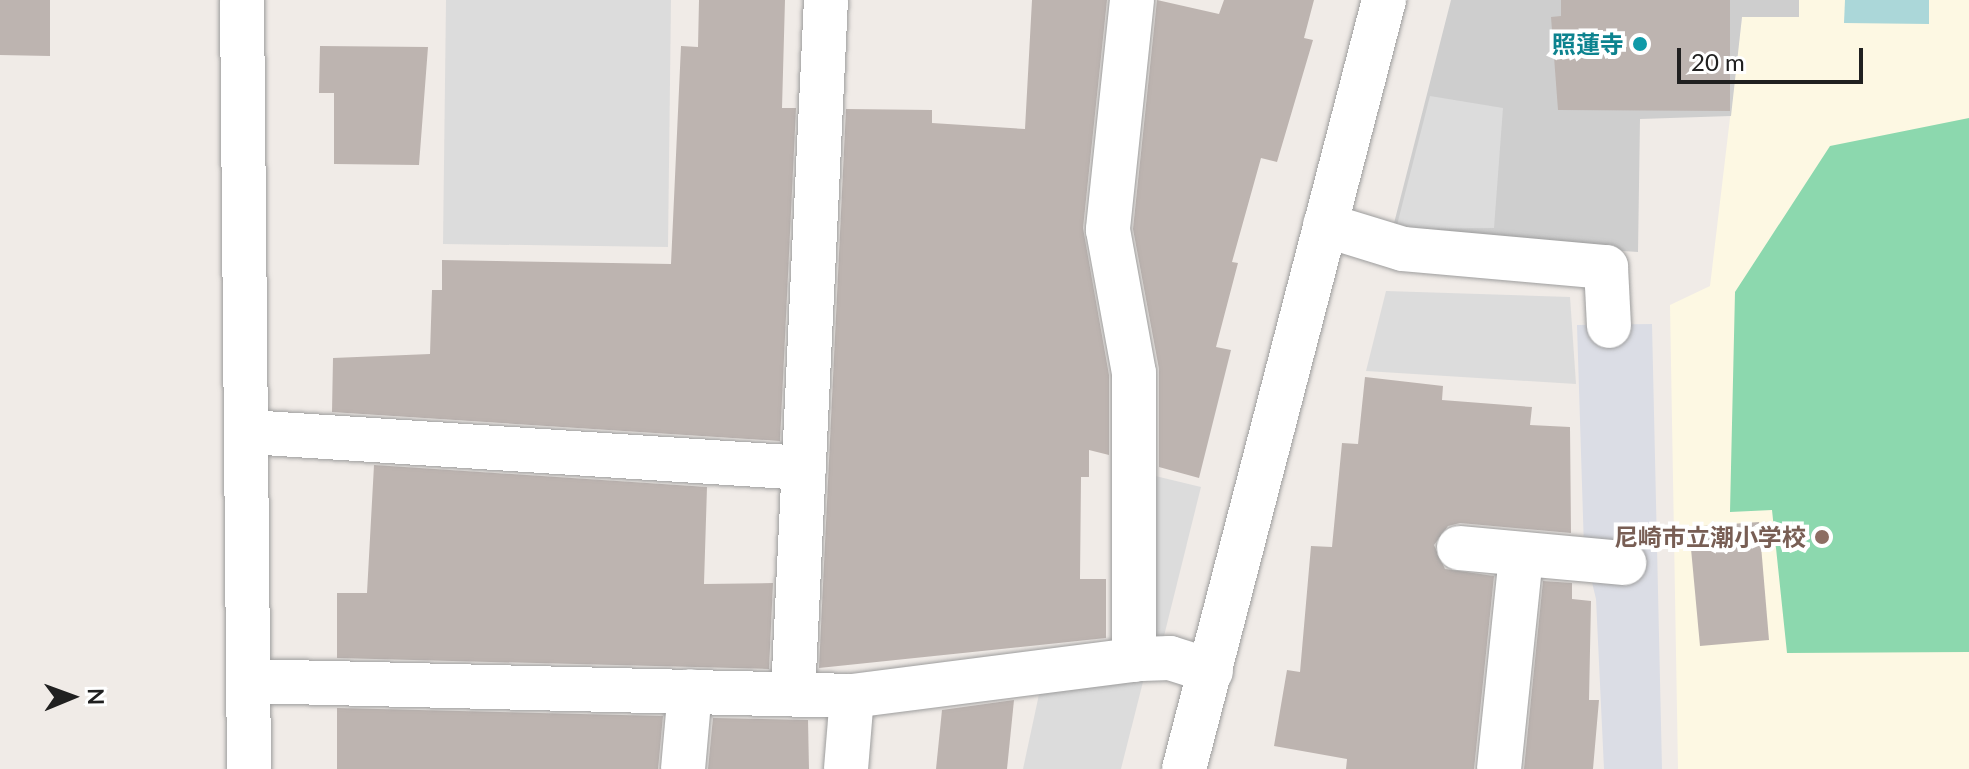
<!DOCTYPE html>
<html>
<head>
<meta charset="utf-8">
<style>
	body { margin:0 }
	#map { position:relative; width:1969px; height:769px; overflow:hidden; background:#f0ebe7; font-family:Lato,"Noto Sans JP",sans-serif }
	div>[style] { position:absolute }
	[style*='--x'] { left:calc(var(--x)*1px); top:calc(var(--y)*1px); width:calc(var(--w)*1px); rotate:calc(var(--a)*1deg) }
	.education>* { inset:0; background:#fdf8e3 }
	.religious>* { inset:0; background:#cecece }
	.pitch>* { inset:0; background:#8cd8ae }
	.parking>* { inset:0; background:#dcdcdc }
	.plaza>* { inset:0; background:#dbdde5 }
	.water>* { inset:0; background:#abd7d9 }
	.building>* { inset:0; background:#bdb4b0 }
	.roads { filter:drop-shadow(0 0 2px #9d9d9d) drop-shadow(0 0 2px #9d9d9d) }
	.minor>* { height:44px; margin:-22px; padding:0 22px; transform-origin:22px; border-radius:22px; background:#fff }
	.dots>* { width:22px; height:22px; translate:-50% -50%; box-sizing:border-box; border:4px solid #fff; border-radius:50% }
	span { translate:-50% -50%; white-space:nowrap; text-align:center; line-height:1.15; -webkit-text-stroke:8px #fff; paint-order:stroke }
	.culture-label { font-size:24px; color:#0d838f; font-weight:700 }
	.right { translate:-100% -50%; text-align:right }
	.education-label { font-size:24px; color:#785e54; font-weight:700 }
	.north { position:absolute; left:32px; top:657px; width:80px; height:80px; -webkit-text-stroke:6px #fff; paint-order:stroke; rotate:89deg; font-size:22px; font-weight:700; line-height:32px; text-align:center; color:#202020 }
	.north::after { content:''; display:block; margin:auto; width:28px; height:36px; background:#202020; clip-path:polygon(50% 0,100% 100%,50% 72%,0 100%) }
	.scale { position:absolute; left:1677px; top:48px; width:186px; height:36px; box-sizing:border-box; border:4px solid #202020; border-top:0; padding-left:10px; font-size:24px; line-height:28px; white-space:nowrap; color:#202020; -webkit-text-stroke:6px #fff; paint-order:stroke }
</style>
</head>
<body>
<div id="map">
	<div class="education">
		<div style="clip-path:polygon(1799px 0,1969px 0,1969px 769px,1678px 769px,1670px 305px,1710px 286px,1742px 17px,1799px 17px)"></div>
	</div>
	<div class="religious">
		<div style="clip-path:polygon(1451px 0,1799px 0,1799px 17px,1742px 17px,1731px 116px,1640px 119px,1638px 252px,1391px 235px)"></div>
	</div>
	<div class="pitch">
		<div style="clip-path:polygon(1969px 118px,1969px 652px,1787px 653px,1772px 510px,1730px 512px,1735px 292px,1830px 146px)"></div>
	</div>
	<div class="parking">
		<div style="clip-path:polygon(446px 0,671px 0,668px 247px,443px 244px)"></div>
		<div style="clip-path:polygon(1430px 96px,1503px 108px,1494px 228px,1396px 229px)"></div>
		<div style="clip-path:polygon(1386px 291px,1570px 297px,1576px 384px,1366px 371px)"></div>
		<div style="clip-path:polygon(1147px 474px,1201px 487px,1163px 640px,1143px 639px)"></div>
		<div style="clip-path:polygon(1147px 666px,1121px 769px,1023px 769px,1041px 685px)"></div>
	</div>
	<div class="plaza">
		<div style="clip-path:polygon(1652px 324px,1662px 769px,1604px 769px,1596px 599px,1584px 549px,1577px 325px)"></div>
	</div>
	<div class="water">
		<div style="clip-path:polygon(1845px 0,1929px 0,1929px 24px,1844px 23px)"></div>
	</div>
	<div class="building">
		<div style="clip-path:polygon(0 0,50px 0,50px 56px,0 55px)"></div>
		<div style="clip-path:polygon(699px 0,785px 0,782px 108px,796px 108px,780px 441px,332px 412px,333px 358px,430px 354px,432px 290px,442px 290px,442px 260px,671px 264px,681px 46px,698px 47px)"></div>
		<div style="clip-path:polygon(1032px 0,1107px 0,1083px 228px,1109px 375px,1109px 455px,1089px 450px,1089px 477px,1081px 477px,1080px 579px,1106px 579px,1106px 638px,819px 668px,846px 109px,932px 110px,932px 123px,1025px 129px)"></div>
		<div style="clip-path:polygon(1157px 0,1219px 14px,1224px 0,1314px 0,1304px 38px,1313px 40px,1277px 162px,1261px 158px,1232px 262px,1238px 263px,1216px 347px,1231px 350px,1199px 478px,1159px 467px,1159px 369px,1133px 229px)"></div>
		<div style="clip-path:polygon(1561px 0,1730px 0,1730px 111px,1558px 110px,1551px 17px,1561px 16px)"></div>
		<div style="clip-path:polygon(320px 46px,428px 47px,419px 165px,334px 164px,334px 93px,319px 93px)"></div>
		<div style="clip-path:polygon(1365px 377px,1443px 386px,1442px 400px,1532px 407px,1530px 425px,1570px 427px,1571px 533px,1460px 523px,1448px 526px,1434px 545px,1445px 569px,1494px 576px,1474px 769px,1346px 769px,1347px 759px,1274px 746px,1287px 670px,1300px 672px,1311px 546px,1332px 547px,1342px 443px,1358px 444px)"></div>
		<div style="clip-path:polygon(374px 465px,707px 487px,704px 584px,773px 583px,769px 669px,337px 658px,337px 593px,367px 593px)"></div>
		<div style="clip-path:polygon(1759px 522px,1769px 640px,1700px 646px,1689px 527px)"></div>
		<div style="clip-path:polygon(1543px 581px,1572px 583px,1572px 599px,1591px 601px,1589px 700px,1599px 700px,1593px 769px,1524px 769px)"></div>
		<div style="clip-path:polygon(1014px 700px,1007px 769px,936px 769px,942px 710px)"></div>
		<div style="clip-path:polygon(337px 708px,663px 716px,658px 769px,337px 769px)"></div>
		<div style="clip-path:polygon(713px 718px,808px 720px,809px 769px,708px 769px)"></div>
	</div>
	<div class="roads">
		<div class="minor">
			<div style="--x:242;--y:0;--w:769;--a:89.48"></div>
			<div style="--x:1132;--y:0;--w:231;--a:96"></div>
			<div style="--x:1108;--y:230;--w:145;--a:79.7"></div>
			<div style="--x:1134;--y:373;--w:287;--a:90"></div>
			<div style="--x:1325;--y:225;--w:82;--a:17.1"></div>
			<div style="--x:1403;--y:249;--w:204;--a:5.1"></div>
			<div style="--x:1606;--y:267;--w:59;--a:87.1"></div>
			<div style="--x:249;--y:432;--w:556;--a:3.71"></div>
			<div style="--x:1459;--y:548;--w:166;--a:5.2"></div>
			<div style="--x:248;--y:681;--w:604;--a:1.42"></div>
			<div style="--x:852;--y:696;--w:291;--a:-7.3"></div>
			<div style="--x:1141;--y:659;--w:29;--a:-2"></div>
			<div style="--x:1170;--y:658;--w:43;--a:17.6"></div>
			<div style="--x:793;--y:694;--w:695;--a:-87.28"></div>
			<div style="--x:683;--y:769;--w:78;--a:-84.9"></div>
			<div style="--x:846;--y:769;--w:73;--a:-85.3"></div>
			<div style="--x:1184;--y:769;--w:795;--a:-75.42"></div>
			<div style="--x:1499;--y:769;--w:215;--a:-84.1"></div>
		</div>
	</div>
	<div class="dots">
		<div style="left:1640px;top:44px;background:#0f9aa8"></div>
		<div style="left:1822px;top:537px;background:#8d6e63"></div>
	</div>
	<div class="culture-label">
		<span class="right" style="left:1624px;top:44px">照蓮寺</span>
	</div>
	<div class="education-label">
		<span class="right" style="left:1806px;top:537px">尼崎市立潮小学校</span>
	</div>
	<div class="north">N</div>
	<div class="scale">20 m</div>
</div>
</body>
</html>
